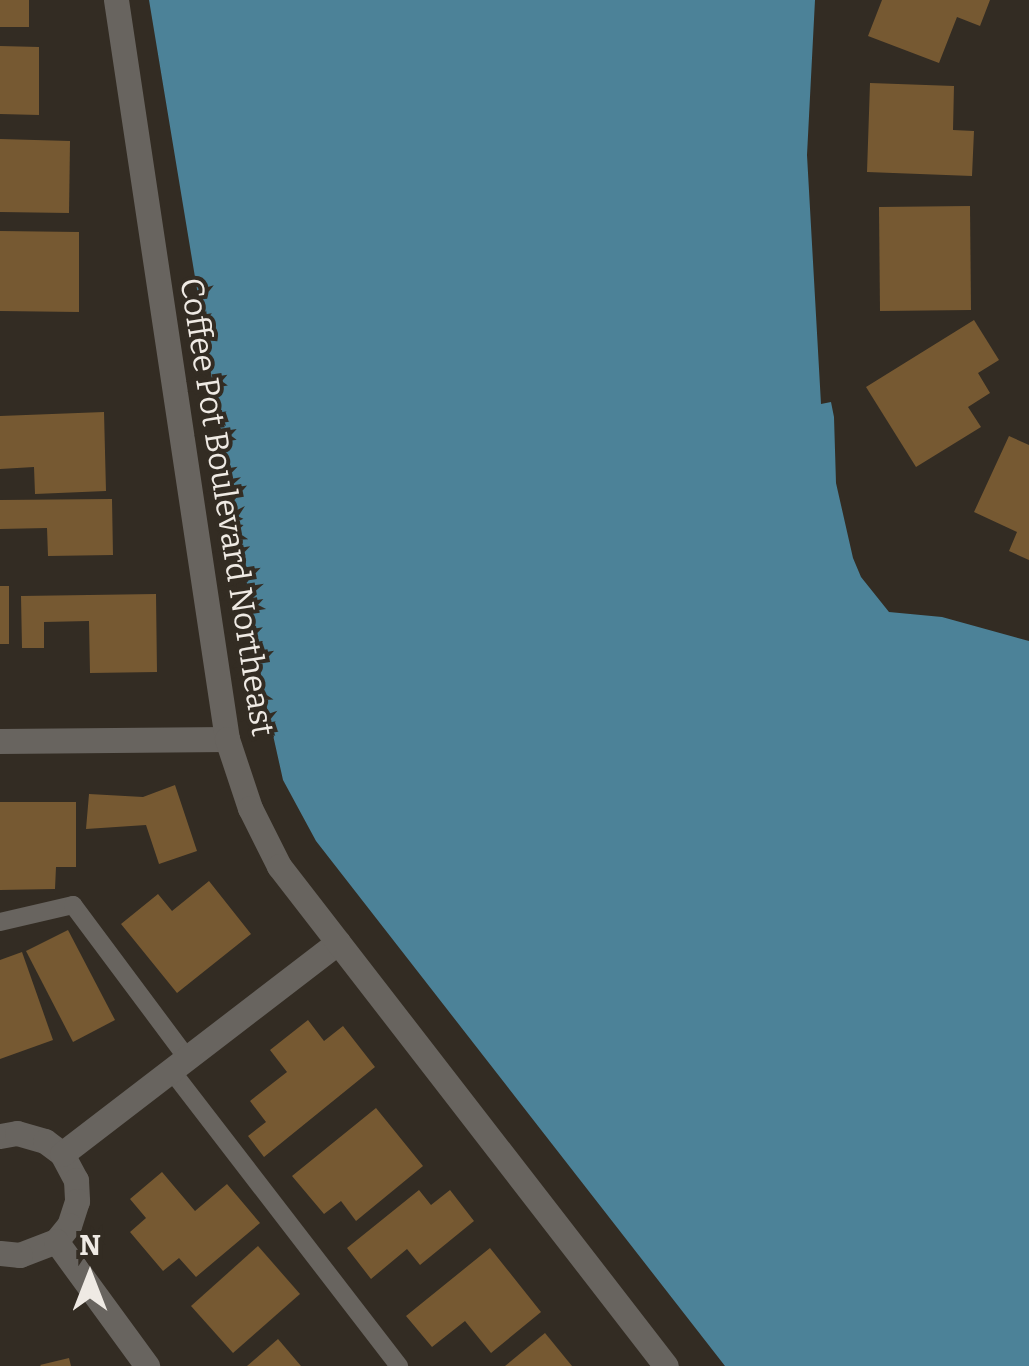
<!DOCTYPE html>
<html>
<head>
<meta charset="utf-8">
<style>
	body { margin:0 }
	#map { position:relative; width:1029px; height:1366px; overflow:hidden; background:#332c23; font-family:Bitter,serif }
	div>[style] { position:absolute }
	[style*='--x'] { left:calc(var(--x)*1px); top:calc(var(--y)*1px); width:calc(var(--w)*1px); rotate:calc(var(--a)*1deg) }
	.water>* { inset:0; background:#4c8298 }
	.building>* { inset:0; background:#765932 }
	.service>* { height:18px; margin:-9px; padding:0 9px; transform-origin:9px; border-radius:9px; background:#68645f }
	.minor>* { height:25px; margin:-12.5px; padding:0 12.5px; transform-origin:12.5px; border-radius:12.5px; background:#68645f }
	.tertiary>* { height:25px; margin:-12.5px; padding:0 12.5px; transform-origin:12.5px; border-radius:12.5px; background:#68645f }
	span { translate:-50% -50%; white-space:nowrap; text-align:center; line-height:1.15; -webkit-text-stroke:8px #332c23; paint-order:stroke }
	.street-label { font-size:32px; color:#efeae4 }
	.north { position:absolute; left:40px; top:1226px; width:100px; height:100px; -webkit-text-stroke:8px #332c23; paint-order:stroke; rotate:0deg; font-size:28px; font-weight:700; line-height:40px; text-align:center; color:#efeae4 }
	.north::after { content:''; display:block; margin:auto; width:35px; height:45px; background:#efeae4; clip-path:polygon(50% 0,100% 100%,50% 72%,0 100%) }
</style>
</head>
<body>
<div id="map">
	<div class="water">
		<div style="clip-path:polygon(149px 0,815px 0,807px 155px,821px 404px,831px 402px,834px 417px,836px 483px,853px 558px,861px 577px,889px 612px,942px 617px,1029px 641px,1029px 1366px,725px 1366px,316px 841px,283px 780px,265px 699px)"></div>
	</div>
	<div class="building">
		<div style="clip-path:polygon(0 0,29px 0,29px 27px,0 27px)"></div>
		<div style="clip-path:polygon(882px 0,990px 0,980px 26px,957px 17px,939px 63px,868px 36px)"></div>
		<div style="clip-path:polygon(0 46px,39px 47px,39px 115px,0 114px)"></div>
		<div style="clip-path:polygon(870px 83px,954px 86px,953px 130px,974px 131px,972px 176px,867px 172px)"></div>
		<div style="clip-path:polygon(0 139px,70px 141px,69px 213px,0 212px)"></div>
		<div style="clip-path:polygon(970px 206px,971px 310px,880px 311px,879px 207px)"></div>
		<div style="clip-path:polygon(0 231px,79px 232px,79px 312px,0 311px)"></div>
		<div style="clip-path:polygon(974px 320px,999px 360px,978px 373px,990px 393px,968px 407px,981px 427px,916px 467px,866px 387px)"></div>
		<div style="clip-path:polygon(104px 412px,106px 491px,35px 494px,34px 467px,0 469px,0 416px)"></div>
		<div style="clip-path:polygon(1009px 436px,1029px 445px,1029px 560px,1009px 551px,1017px 532px,974px 512px)"></div>
		<div style="clip-path:polygon(112px 499px,113px 555px,48px 556px,47px 528px,0 529px,0 500px)"></div>
		<div style="clip-path:polygon(0 586px,9px 586px,9px 644px,0 644px)"></div>
		<div style="clip-path:polygon(156px 594px,157px 672px,90px 673px,89px 621px,44px 622px,44px 648px,22px 648px,21px 596px)"></div>
		<div style="clip-path:polygon(175px 785px,197px 851px,159px 864px,146px 825px,86px 829px,89px 794px,143px 797px)"></div>
		<div style="clip-path:polygon(0 802px,76px 802px,76px 867px,56px 867px,55px 889px,0 890px)"></div>
		<div style="clip-path:polygon(209px 881px,251px 934px,177px 993px,121px 924px,158px 894px,172px 911px)"></div>
		<div style="clip-path:polygon(68px 930px,115px 1020px,73px 1042px,26px 951px)"></div>
		<div style="clip-path:polygon(22px 952px,53px 1040px,0 1059px,0 960px)"></div>
		<div style="clip-path:polygon(308px 1020px,324px 1041px,343px 1026px,375px 1067px,264px 1157px,248px 1136px,266px 1122px,250px 1101px,287px 1072px,270px 1050px)"></div>
		<div style="clip-path:polygon(376px 1108px,423px 1166px,356px 1221px,341px 1201px,324px 1214px,292px 1176px)"></div>
		<div style="clip-path:polygon(162px 1172px,195px 1211px,227px 1184px,260px 1223px,196px 1277px,179px 1258px,163px 1271px,130px 1232px,146px 1218px,130px 1199px)"></div>
		<div style="clip-path:polygon(419px 1190px,431px 1205px,450px 1190px,474px 1221px,420px 1265px,407px 1249px,371px 1279px,347px 1248px)"></div>
		<div style="clip-path:polygon(258px 1246px,300px 1294px,233px 1353px,191px 1306px)"></div>
		<div style="clip-path:polygon(490px 1248px,541px 1312px,491px 1353px,465px 1321px,432px 1347px,406px 1316px)"></div>
		<div style="clip-path:polygon(545px 1333px,572px 1366px,505px 1366px)"></div>
		<div style="clip-path:polygon(278px 1339px,301px 1366px,247px 1366px)"></div>
		<div style="clip-path:polygon(69px 1358px,71px 1366px,41px 1366px,40px 1365px)"></div>
	</div>
	<div class="service">
		<div style="--x:0;--y:922;--w:75;--a:-13.1"></div>
		<div style="--x:73;--y:905;--w:191;--a:53.3"></div>
		<div style="--x:171;--y:1070;--w:374;--a:52.4"></div>
	</div>
	<div class="minor">
		<div style="--x:0;--y:741;--w:227;--a:-0.5"></div>
		<div style="--x:0;--y:1136;--w:17;--a:-10"></div>
		<div style="--x:17;--y:1133;--w:29;--a:16"></div>
		<div style="--x:45;--y:1141;--w:21;--a:37"></div>
		<div style="--x:62;--y:1154;--w:30;--a:62"></div>
		<div style="--x:76;--y:1180;--w:21;--a:87"></div>
		<div style="--x:77;--y:1201;--w:25;--a:108"></div>
		<div style="--x:69;--y:1225;--w:21;--a:129"></div>
		<div style="--x:56;--y:1241;--w:39;--a:159"></div>
		<div style="--x:20;--y:1255;--w:20;--a:-174"></div>
		<div style="--x:62;--y:1154;--w:348;--a:-37.5"></div>
		<div style="--x:56;--y:1241;--w:155;--a:53.9"></div>
	</div>
	<div class="tertiary">
		<div style="--x:116;--y:0;--w:747;--a:81.46"></div>
		<div style="--x:227;--y:739;--w:73;--a:71.6"></div>
		<div style="--x:250;--y:808;--w:65;--a:63.4"></div>
		<div style="--x:279;--y:866;--w:632;--a:52.26"></div>
	</div>
	<div class="street-label">
		<span style="left:227px;top:507px;rotate:81deg">Coffee Pot Boulevard Northeast</span>
	</div>
	<div class="north">N</div>
</div>
</body>
</html>
